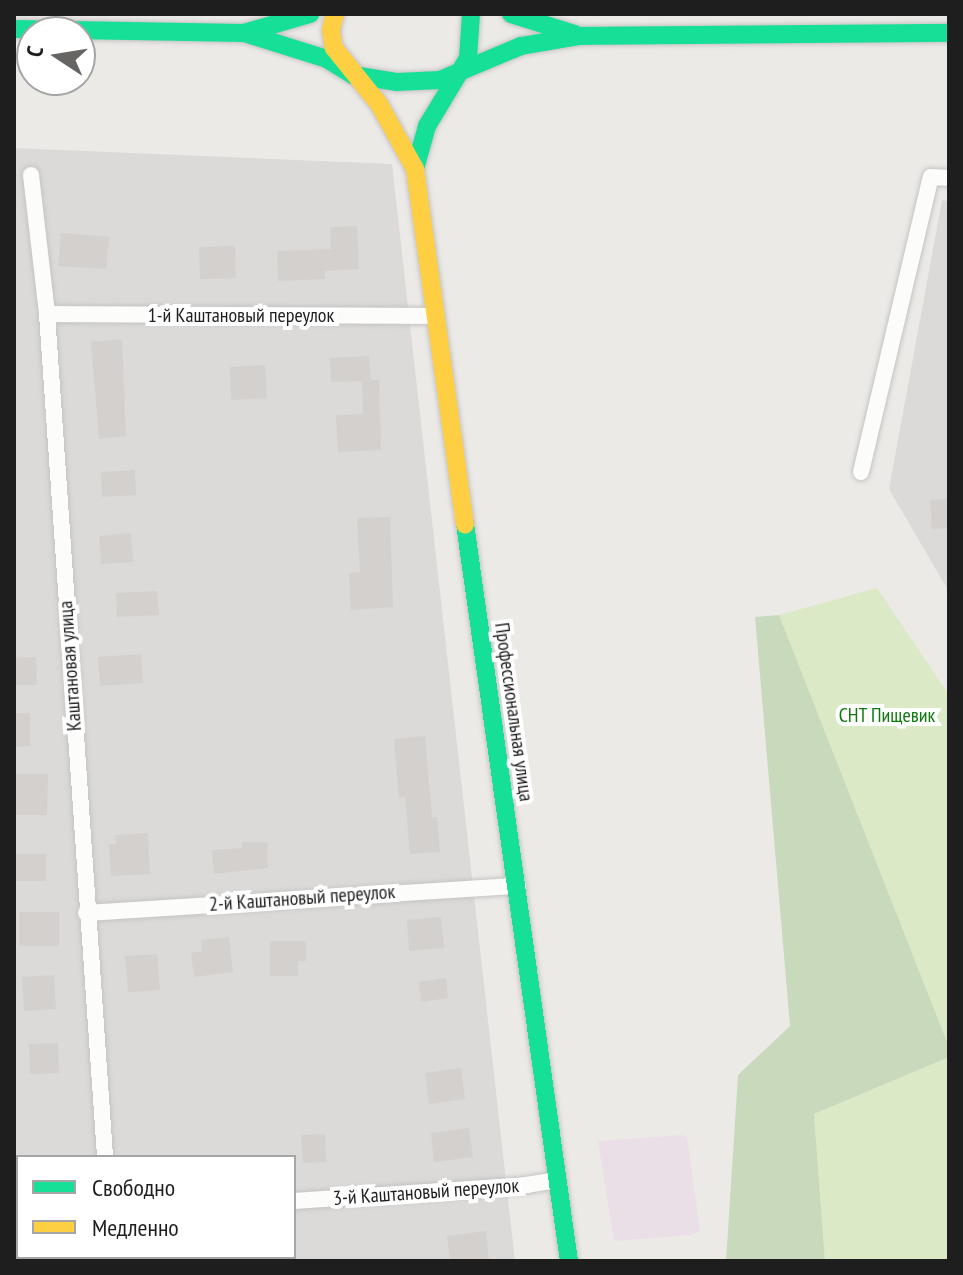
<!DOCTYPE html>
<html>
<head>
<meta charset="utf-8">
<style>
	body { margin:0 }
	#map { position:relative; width:963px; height:1275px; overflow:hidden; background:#eceae7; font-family:"PT Sans Narrow",sans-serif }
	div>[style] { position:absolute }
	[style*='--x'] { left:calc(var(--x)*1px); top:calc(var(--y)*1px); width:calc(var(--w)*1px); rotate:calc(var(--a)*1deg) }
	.residential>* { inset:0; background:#dbdad8 }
	.industrial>* { inset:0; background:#eadfe6 }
	.grass>* { inset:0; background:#dbe9c6 }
	.forest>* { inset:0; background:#c9dabc }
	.building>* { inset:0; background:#d3d0cd }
	.roads { filter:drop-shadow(0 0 2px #c5c4c3) drop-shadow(0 0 2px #c5c4c3) }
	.street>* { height:16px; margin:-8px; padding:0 8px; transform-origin:8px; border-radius:8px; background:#fcfcfb }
	.fast>* { height:18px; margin:-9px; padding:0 9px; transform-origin:9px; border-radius:9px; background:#16e098 }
	.slow>* { height:18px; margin:-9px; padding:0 9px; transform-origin:9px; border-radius:9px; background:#ffcf43 }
	span { translate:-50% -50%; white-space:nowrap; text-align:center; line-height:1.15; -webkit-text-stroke:8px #fff; paint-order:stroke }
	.street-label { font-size:20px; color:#1e1e1e }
	.park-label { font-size:20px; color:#0e7a0e }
	.frame { position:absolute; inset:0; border:16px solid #1e1e1e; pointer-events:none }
	.legend { position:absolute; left:16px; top:1155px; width:280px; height:104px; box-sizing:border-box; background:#fff; border:2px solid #a5a5a5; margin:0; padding:10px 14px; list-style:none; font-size:24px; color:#1e1e1e }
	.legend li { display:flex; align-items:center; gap:16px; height:40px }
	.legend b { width:40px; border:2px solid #a5a5a5 }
	.north { position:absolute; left:16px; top:16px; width:80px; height:80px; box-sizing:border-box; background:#fff; border:2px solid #a5a5a5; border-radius:50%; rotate:282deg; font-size:22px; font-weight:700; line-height:32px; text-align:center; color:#1e1e1e }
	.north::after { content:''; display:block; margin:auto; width:28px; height:36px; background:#666564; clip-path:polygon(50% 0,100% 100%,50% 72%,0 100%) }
</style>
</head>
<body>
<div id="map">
	<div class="residential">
		<div style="clip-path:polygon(evenodd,14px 148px,392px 164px,515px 1261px,14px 1261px,14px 148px,18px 1157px,294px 1157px,294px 1257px,18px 1257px,18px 1157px)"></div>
		<div style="clip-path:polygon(942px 200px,949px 201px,949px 592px,889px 489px)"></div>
	</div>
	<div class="industrial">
		<div style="clip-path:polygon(682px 1135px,687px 1137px,700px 1230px,692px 1235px,614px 1241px,598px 1141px)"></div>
	</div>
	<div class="grass">
		<div style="clip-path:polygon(877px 588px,949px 695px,949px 1047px,779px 615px)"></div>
		<div style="clip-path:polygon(949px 1057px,949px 1261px,825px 1261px,814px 1114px)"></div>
	</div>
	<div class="forest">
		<div style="clip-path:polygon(779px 615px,949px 1047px,949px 1057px,814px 1114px,825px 1261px,726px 1261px,738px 1075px,790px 1026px,755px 617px)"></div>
	</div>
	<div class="building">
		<div style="clip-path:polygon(357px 226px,359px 269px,325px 271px,325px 279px,278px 281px,277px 251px,331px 249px,330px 227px)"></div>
		<div style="clip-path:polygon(61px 233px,109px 237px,106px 269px,58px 266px)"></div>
		<div style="clip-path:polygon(235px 246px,236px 278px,200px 279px,199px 247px)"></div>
		<div style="clip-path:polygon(122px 339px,126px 436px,99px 439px,91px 342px)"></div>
		<div style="clip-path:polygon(369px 356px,371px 380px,379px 380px,381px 450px,338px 452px,336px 415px,363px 414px,362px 381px,331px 382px,330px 358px)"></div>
		<div style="clip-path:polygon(265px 365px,267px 398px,231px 400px,230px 367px)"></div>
		<div style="clip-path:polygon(135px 470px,136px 495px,102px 497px,101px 472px)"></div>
		<div style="clip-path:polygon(949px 499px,949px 528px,932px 529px,930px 500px)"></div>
		<div style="clip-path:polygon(390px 517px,393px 607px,351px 610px,349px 573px,360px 572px,357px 518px)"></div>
		<div style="clip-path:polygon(131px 533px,133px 562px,101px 564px,99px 536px)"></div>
		<div style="clip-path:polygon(157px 591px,159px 615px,117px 617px,116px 593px)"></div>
		<div style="clip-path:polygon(141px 654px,143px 683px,100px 686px,98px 657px)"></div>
		<div style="clip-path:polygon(36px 657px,37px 685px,14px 685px,14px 658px)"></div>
		<div style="clip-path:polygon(14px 713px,30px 713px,30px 746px,14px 747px)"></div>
		<div style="clip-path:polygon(425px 736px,432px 817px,437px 817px,440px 852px,410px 854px,405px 797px,399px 798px,394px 739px)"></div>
		<div style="clip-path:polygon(14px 774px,48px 774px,47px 815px,14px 815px)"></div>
		<div style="clip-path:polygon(148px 833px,150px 874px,111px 876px,109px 844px,116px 844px,115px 835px)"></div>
		<div style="clip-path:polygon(242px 842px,267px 842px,268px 868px,214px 874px,212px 850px,242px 848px)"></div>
		<div style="clip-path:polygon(14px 854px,46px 854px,46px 881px,14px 881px)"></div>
		<div style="clip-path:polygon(19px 912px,59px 912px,59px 946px,19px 946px)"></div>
		<div style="clip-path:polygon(441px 917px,444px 948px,409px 951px,407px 920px)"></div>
		<div style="clip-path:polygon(229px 937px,233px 972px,194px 977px,191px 953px,202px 951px,201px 940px)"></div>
		<div style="clip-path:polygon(270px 941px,306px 941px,306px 961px,298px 961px,298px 976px,270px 976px)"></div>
		<div style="clip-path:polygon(157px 954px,160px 990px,128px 992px,125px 956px)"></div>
		<div style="clip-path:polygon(54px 975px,56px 1009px,24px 1011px,22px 977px)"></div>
		<div style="clip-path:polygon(446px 978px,448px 998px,421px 1002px,419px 982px)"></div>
		<div style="clip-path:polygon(58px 1043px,59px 1073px,30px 1074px,29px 1044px)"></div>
		<div style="clip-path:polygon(461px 1068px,465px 1099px,429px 1104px,425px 1073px)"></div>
		<div style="clip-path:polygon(469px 1128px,473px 1157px,434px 1162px,431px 1133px)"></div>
		<div style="clip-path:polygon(325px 1134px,326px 1162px,303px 1163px,301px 1135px)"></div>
		<div style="clip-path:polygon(486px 1231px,489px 1261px,450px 1261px,447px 1236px)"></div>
	</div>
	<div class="roads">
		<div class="street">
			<div style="--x:31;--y:175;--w:140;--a:83.4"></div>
			<div style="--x:47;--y:314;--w:845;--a:86.06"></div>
			<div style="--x:47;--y:314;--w:387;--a:0.3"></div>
			<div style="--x:861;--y:472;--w:303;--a:-76.7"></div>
			<div style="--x:931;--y:177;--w:18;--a:3"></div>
			<div style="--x:86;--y:913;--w:433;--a:-3.6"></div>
			<div style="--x:294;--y:1201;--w:233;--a:-3.9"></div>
			<div style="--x:526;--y:1185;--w:31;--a:-9"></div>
			<div style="--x:112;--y:1257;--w:4;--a:90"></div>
		</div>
		<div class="fast">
			<div style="--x:511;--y:14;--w:67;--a:17.4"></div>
			<div style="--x:14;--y:29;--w:230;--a:1"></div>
			<div style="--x:244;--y:33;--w:69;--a:-16.1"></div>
			<div style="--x:244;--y:33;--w:87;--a:17.4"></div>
			<div style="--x:327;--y:59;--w:31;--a:32"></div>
			<div style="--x:353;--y:75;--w:45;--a:9"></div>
			<div style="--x:397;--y:82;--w:43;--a:-2.7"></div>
			<div style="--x:440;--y:80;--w:88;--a:-22.8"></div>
			<div style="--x:521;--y:46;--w:60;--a:-9.6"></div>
			<div style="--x:580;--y:36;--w:369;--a:-0.5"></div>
			<div style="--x:415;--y:169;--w:45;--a:-74.4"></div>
			<div style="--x:427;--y:126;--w:79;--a:-58.9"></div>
			<div style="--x:468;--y:58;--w:44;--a:-86.1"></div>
			<div style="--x:465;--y:524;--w:744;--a:81.97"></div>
		</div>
		<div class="slow">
			<div style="--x:335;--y:14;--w:16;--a:104"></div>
			<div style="--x:331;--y:30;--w:18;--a:81"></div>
			<div style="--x:334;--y:48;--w:72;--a:51.2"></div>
			<div style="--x:379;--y:104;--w:74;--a:61"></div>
			<div style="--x:415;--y:169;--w:359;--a:82"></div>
		</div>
	</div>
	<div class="street-label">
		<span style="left:241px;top:315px">1-й Каштановый переулок</span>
		<span style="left:70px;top:666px;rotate:-94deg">Каштановая улица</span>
		<span style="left:514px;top:712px;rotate:82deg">Профессиональная улица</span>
		<span style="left:302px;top:898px;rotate:-4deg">2-й Каштановый переулок</span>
		<span style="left:426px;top:1192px;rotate:-4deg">3-й Каштановый переулок</span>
	</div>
	<div class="park-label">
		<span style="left:887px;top:715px">СНТ Пищевик</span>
	</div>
	<div class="frame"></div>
	<ul class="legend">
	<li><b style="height:10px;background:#16e098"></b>Свободно</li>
	<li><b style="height:10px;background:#ffcf43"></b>Медленно</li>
	</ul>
	<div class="north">С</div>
</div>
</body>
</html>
